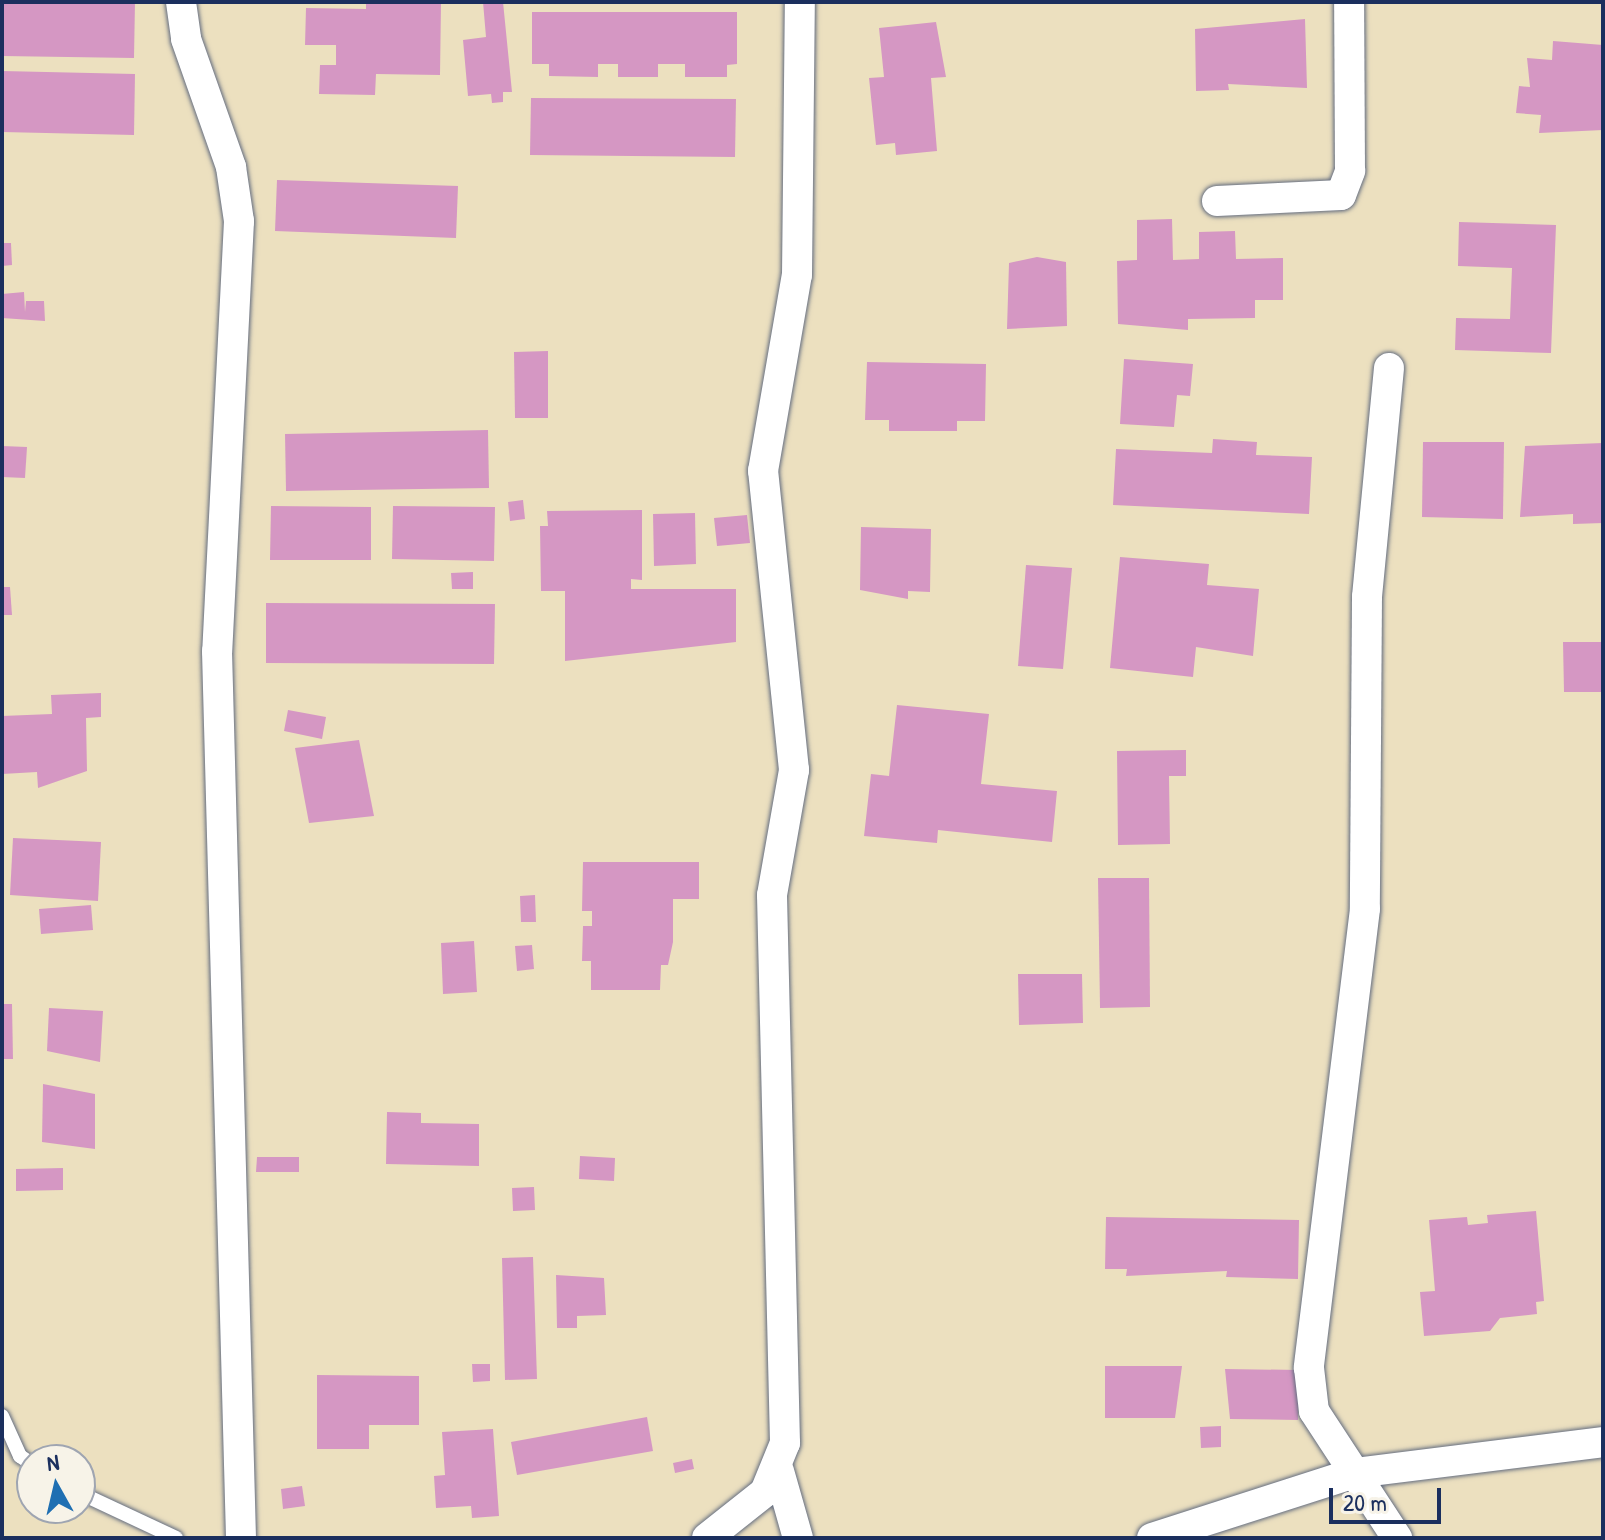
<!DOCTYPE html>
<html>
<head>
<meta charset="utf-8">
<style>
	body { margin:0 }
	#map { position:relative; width:1605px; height:1540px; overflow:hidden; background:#ece0bf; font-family:"Patrick Hand",sans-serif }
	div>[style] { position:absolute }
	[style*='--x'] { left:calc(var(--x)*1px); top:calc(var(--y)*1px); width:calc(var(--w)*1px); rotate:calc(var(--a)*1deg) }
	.building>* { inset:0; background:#d597c3 }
	.roads { filter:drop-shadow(0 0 2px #646d80) drop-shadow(0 0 2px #646d80) }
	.service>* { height:14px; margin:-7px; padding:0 7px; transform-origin:7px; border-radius:7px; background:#fff }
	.minor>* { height:30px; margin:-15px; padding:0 15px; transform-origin:15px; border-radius:15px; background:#fff }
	span { translate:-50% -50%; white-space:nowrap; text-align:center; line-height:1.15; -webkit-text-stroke:6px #f7f3e8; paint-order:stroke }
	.frame { position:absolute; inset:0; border:4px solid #1b2f5e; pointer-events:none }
	.north { position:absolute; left:16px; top:1444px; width:80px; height:80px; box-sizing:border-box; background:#f7f3e8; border:2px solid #9fa5b1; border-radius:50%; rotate:352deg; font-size:22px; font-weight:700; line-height:32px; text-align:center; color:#1b2f5e }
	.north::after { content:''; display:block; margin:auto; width:28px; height:36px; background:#1f6fb2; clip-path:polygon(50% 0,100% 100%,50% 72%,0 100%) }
	.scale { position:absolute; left:1329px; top:1488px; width:112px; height:36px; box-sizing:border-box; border:4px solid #1b2f5e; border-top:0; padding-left:10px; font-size:24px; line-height:28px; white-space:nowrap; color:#1b2f5e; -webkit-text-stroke:6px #f7f3e8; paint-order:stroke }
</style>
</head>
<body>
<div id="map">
	<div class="building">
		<div style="clip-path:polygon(2px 2px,135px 2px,134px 58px,2px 56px)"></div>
		<div style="clip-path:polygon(366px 2px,441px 2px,440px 75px,376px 74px,375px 95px,319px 94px,320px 65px,336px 65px,336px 45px,305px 45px,306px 8px,366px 9px)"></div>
		<div style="clip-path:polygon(483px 2px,503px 2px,512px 92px,503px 92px,503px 102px,492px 103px,491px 94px,468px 96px,463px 40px,486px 37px)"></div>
		<div style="clip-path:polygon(532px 12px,737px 12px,737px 64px,727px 65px,727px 77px,685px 77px,685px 64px,658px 64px,658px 77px,618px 77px,618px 64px,598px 64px,598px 77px,549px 76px,549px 64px,532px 64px)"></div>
		<div style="clip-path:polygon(1305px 19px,1307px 88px,1228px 84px,1229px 90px,1196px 91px,1195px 29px)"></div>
		<div style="clip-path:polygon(936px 22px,946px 77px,931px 78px,937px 151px,896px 155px,895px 143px,876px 145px,869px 78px,884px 77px,879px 28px)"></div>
		<div style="clip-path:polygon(1553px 41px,1603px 45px,1603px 130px,1539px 133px,1541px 115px,1516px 113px,1519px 86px,1530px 87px,1527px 58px,1552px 60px)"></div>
		<div style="clip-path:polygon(2px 71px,135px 74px,134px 135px,2px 132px)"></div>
		<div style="clip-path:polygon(531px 98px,736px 99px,735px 157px,530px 155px)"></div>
		<div style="clip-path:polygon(277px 180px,458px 186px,456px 238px,275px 231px)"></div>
		<div style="clip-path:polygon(1172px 219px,1173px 260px,1199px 259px,1199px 232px,1235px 231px,1236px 259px,1283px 258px,1283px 300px,1255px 300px,1255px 318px,1188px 319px,1188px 330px,1118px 324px,1117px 261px,1137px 260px,1137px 220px)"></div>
		<div style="clip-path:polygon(1459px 222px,1556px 225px,1551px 353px,1455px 350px,1456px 318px,1510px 319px,1512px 268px,1458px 266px)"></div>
		<div style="clip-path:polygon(2px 243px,11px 243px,12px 265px,2px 266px)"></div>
		<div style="clip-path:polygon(1037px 257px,1066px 262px,1067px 326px,1007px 329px,1009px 263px)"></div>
		<div style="clip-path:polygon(24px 292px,25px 312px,26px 301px,44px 301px,45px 321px,2px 318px,2px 294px)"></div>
		<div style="clip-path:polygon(548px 351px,548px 418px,515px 418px,514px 352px)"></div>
		<div style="clip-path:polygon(1124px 359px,1193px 364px,1190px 396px,1177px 395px,1174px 427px,1120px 424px)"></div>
		<div style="clip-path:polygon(867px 362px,986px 364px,985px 421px,957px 421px,957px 431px,889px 431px,889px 420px,865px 420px)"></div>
		<div style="clip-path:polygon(488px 430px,489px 488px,286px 491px,285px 434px)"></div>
		<div style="clip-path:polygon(1213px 439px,1257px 442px,1256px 455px,1312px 457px,1309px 514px,1113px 505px,1116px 449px,1212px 453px)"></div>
		<div style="clip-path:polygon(1423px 442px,1504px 442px,1503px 519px,1422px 517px)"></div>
		<div style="clip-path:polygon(1603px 443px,1603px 523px,1573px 524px,1573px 514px,1520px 517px,1525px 446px)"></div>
		<div style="clip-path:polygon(2px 446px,27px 447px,25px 478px,2px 477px)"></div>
		<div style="clip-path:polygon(523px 500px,525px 519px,510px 521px,508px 502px)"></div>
		<div style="clip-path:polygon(271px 506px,371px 507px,371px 560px,270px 560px)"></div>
		<div style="clip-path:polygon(393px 506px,495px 507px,494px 561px,392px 559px)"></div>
		<div style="clip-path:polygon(642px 510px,642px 580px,631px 579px,631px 589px,736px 589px,736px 642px,565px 661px,565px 591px,541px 591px,540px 526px,548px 526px,547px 511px)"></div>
		<div style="clip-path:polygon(695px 513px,696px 564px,654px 566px,653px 514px)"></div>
		<div style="clip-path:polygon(747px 515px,750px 543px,717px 546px,714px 518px)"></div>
		<div style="clip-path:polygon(861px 527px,931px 529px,930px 592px,908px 591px,908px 599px,860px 590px)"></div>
		<div style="clip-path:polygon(1120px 557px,1209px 564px,1207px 585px,1259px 589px,1253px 656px,1196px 647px,1193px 677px,1110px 668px)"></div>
		<div style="clip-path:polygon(1026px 565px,1072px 568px,1063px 669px,1018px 666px)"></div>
		<div style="clip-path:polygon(473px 572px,473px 589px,452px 589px,451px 573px)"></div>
		<div style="clip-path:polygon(2px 587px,10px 587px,12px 615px,2px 615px)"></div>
		<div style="clip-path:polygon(266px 603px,495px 604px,494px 664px,266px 663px)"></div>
		<div style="clip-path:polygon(1563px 642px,1603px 642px,1603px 692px,1564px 692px)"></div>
		<div style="clip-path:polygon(101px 693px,101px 717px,86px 718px,87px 771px,38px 788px,37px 772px,2px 774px,2px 716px,52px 714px,51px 695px)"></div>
		<div style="clip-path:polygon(897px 705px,989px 714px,981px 784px,1057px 791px,1052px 842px,938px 830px,937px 843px,864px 836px,871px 774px,889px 776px)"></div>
		<div style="clip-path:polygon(288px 710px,326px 717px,322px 739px,284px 731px)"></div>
		<div style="clip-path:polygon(359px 740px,374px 816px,309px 823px,295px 748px)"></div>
		<div style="clip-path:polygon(1186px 750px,1186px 776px,1169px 776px,1170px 844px,1118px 845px,1117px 751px)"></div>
		<div style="clip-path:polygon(13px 838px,101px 842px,98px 901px,10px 895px)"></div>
		<div style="clip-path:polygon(583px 862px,699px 862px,699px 899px,673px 899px,673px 942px,668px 965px,661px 965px,660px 990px,591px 990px,591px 961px,582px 961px,583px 926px,592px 926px,592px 911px,582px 911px)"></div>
		<div style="clip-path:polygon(1098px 878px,1149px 878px,1150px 1007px,1100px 1008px)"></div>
		<div style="clip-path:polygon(535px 895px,536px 922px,521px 922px,520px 896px)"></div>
		<div style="clip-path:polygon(91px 905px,93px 930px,41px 934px,39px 909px)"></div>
		<div style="clip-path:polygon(474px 941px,477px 992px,443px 994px,441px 943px)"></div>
		<div style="clip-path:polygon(532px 945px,534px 969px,517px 971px,515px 946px)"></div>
		<div style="clip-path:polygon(1018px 974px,1082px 974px,1083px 1023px,1019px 1025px)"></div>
		<div style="clip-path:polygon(2px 1004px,12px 1004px,13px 1059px,2px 1059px)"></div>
		<div style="clip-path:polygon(49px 1008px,103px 1011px,100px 1062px,47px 1051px)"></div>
		<div style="clip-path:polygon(43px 1084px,95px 1094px,95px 1149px,42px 1142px)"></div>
		<div style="clip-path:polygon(387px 1112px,421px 1113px,421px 1123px,479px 1124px,479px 1166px,386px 1164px)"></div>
		<div style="clip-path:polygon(580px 1156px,615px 1158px,614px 1181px,579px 1179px)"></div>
		<div style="clip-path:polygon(257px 1157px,299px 1157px,299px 1172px,256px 1172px)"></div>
		<div style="clip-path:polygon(63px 1168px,63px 1190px,16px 1191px,16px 1169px)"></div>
		<div style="clip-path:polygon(534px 1187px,535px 1210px,513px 1211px,512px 1188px)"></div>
		<div style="clip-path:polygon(1536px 1211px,1544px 1301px,1536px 1302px,1537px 1314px,1500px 1318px,1490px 1331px,1424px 1336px,1420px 1292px,1435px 1291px,1429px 1220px,1467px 1217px,1468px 1225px,1488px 1223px,1487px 1215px)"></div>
		<div style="clip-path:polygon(1106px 1217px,1299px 1220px,1298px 1279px,1226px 1277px,1227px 1271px,1126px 1276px,1127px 1269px,1105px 1269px)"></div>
		<div style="clip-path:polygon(533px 1257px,537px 1379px,505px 1380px,502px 1258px)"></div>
		<div style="clip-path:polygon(556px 1275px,604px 1278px,606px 1315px,577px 1316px,577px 1328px,557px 1328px)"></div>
		<div style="clip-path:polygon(472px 1364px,490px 1364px,490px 1381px,473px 1382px)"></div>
		<div style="clip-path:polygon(1105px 1366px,1182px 1366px,1175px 1418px,1105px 1418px)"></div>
		<div style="clip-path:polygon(1225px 1369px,1299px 1370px,1298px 1420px,1230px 1419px)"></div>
		<div style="clip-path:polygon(317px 1375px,419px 1376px,419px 1425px,369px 1425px,369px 1449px,317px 1449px)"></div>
		<div style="clip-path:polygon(647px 1417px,653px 1451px,517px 1475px,511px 1442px)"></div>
		<div style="clip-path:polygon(1221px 1426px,1221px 1447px,1201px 1448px,1200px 1427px)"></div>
		<div style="clip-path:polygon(493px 1429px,499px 1516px,472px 1518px,471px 1506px,436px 1508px,434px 1476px,445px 1475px,442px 1432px)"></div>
		<div style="clip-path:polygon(692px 1459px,694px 1469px,675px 1473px,673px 1463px)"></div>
		<div style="clip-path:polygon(302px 1486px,305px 1506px,283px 1509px,281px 1489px)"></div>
	</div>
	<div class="roads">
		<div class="service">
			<div style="--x:2;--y:1416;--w:44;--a:65.8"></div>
			<div style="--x:20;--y:1456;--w:14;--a:34"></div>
			<div style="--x:80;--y:1493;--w:106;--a:25.1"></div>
		</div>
		<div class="minor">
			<div style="--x:181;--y:2;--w:37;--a:82"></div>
			<div style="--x:186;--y:39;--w:136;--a:70.6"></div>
			<div style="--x:231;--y:167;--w:55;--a:81.6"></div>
			<div style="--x:239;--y:221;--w:431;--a:92.9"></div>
			<div style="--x:217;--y:651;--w:887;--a:88.45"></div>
			<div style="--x:1217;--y:201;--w:124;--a:-2.8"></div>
			<div style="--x:1341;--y:195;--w:26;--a:-69"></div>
			<div style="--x:1350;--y:171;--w:169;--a:-90.3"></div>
			<div style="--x:1389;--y:368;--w:230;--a:95.5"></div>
			<div style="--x:1367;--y:597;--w:312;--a:90.4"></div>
			<div style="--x:1365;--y:909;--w:462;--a:97"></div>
			<div style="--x:1309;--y:1368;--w:43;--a:83.4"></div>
			<div style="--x:1314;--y:1411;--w:152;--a:56.8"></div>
			<div style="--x:779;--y:1471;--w:70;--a:74.2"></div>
			<div style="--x:707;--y:1538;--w:74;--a:-38.4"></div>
			<div style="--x:765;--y:1492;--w:53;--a:-67.8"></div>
			<div style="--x:785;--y:1443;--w:548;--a:-91.36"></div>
			<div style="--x:772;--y:895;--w:127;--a:-80"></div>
			<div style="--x:794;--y:770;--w:301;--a:-95.9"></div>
			<div style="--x:763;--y:471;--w:199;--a:-80.2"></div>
			<div style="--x:797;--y:275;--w:273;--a:-89.4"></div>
			<div style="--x:1152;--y:1538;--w:213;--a:-17.8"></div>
			<div style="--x:1355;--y:1473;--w:250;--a:-7.1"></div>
		</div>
	</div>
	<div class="frame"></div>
	<div class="north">N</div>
	<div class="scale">20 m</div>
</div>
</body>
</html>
